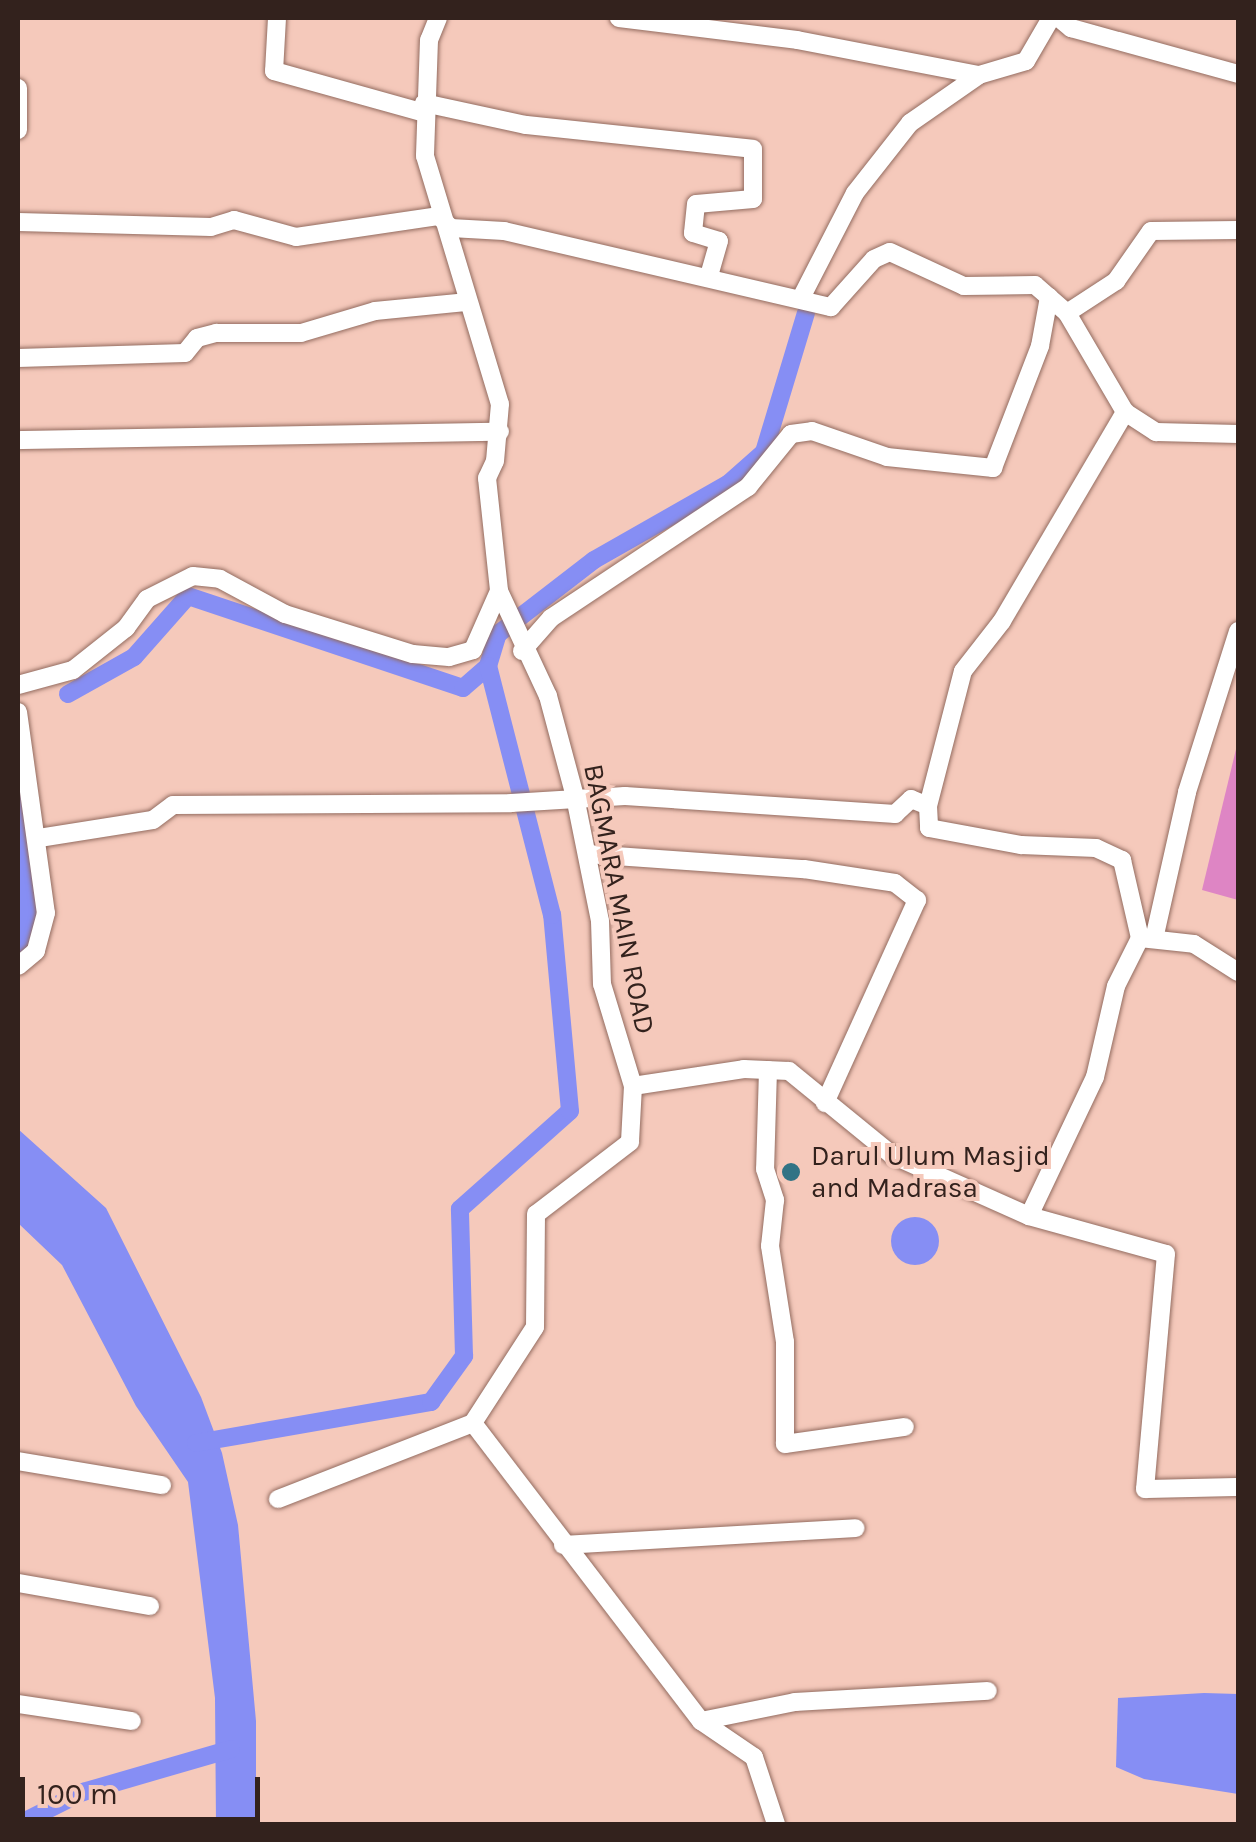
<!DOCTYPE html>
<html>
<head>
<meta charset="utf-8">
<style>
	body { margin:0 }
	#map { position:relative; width:1256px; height:1842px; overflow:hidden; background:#f5c9bb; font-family:Karla,sans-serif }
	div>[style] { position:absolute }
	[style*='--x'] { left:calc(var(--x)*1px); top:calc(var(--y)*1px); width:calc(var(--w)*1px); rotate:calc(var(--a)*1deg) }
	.green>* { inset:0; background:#de85c4 }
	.water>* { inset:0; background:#868ef4 }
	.round { border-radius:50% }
	.canal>* { height:18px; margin:-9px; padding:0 9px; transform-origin:9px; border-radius:9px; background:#868ef4 }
	.roads { filter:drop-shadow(0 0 2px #936c60) drop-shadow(0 0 2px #936c60) }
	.minor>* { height:18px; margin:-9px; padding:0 9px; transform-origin:9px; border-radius:9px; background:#fff }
	.dots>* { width:28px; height:28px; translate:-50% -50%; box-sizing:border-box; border:5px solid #f5c9bb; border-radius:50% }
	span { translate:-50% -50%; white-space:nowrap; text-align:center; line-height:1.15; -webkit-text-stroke:8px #f5c9bb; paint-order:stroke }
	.street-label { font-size:28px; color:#33221d }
	.poi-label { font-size:28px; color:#33221d }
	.left { translate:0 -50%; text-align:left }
	.frame { position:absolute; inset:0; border:20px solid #33221d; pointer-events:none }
	.scale { position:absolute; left:20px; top:1777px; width:240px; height:45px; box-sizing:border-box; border:5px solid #33221d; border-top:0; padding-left:12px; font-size:30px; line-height:35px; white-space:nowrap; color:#33221d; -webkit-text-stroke:8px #f5c9bb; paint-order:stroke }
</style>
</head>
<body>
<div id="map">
	<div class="green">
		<div style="clip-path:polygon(1238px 741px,1238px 900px,1202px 890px)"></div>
	</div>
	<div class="water">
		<div style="clip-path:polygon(18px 735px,40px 905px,32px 947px,18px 958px)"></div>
		<div style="clip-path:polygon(18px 1129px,106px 1208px,201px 1397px,222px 1453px,238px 1525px,256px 1721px,256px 1824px,216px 1824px,215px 1698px,188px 1482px,136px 1406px,62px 1265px,18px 1223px)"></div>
		<div class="round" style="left:891px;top:1217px;width:48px;height:48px"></div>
		<div style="clip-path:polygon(1204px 1693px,1238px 1694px,1238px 1794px,1144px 1779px,1116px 1767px,1118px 1698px)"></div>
	</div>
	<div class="canal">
		<div style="--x:68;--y:694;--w:76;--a:-29.3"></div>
		<div style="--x:134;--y:657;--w:81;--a:-48.5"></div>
		<div style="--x:188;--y:596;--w:290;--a:18.5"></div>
		<div style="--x:463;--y:688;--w:33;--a:-41"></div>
		<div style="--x:488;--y:666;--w:34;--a:-73"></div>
		<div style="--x:498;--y:634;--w:121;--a:-37.6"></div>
		<div style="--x:594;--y:560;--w:154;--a:-29.6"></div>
		<div style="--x:728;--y:484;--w:48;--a:-41.6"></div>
		<div style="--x:764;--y:452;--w:145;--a:-73.2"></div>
		<div style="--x:196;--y:1443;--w:239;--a:-9.9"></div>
		<div style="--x:431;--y:1402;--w:57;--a:-54.3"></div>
		<div style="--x:464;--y:1356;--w:147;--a:-91.6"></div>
		<div style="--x:460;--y:1209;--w:147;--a:-41.7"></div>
		<div style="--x:570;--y:1111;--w:197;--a:-95.2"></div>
		<div style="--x:552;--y:915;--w:257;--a:-104.4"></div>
		<div style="--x:19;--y:1824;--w:72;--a:-26.6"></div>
		<div style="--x:83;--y:1792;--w:154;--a:-16.2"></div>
	</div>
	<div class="roads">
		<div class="minor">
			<div style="--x:277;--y:18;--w:53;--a:93.2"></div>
			<div style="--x:274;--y:71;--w:156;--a:15.6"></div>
			<div style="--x:438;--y:18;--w:24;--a:112"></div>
			<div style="--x:429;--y:40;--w:116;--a:92"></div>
			<div style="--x:425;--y:156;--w:259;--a:73.2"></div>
			<div style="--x:500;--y:404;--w:57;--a:95"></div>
			<div style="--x:495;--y:461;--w:19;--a:115"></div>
			<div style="--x:487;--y:478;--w:114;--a:83.9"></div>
			<div style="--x:499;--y:591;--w:116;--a:65"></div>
			<div style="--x:548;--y:696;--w:105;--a:75"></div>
			<div style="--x:575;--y:797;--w:126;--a:78.6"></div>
			<div style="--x:600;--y:921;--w:63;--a:88.2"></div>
			<div style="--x:602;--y:984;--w:107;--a:73.1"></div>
			<div style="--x:633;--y:1086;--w:56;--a:93.1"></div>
			<div style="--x:630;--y:1142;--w:118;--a:142.5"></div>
			<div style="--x:536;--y:1214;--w:113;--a:90.5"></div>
			<div style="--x:535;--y:1327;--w:114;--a:122.9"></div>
			<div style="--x:473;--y:1423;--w:375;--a:52.6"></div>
			<div style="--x:701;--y:1721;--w:64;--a:34.2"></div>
			<div style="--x:754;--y:1757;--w:71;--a:71.8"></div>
			<div style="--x:619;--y:18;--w:179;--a:7"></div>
			<div style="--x:797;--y:40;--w:185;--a:10.9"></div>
			<div style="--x:1059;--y:18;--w:16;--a:40"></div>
			<div style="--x:1071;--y:28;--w:173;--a:15.4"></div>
			<div style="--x:18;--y:88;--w:42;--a:90"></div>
			<div style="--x:424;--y:103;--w:104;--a:12.2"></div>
			<div style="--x:526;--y:125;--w:228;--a:6"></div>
			<div style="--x:753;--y:149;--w:50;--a:90"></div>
			<div style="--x:753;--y:199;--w:57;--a:175"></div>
			<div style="--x:696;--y:204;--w:29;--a:96"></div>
			<div style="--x:693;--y:233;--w:27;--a:17"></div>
			<div style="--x:719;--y:241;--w:37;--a:106"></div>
			<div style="--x:18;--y:222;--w:193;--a:1.5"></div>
			<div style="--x:211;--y:227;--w:24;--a:-17"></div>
			<div style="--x:234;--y:220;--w:64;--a:15.3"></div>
			<div style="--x:296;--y:237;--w:145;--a:-8.4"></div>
			<div style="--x:439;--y:216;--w:17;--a:45"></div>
			<div style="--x:451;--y:228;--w:53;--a:3.2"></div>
			<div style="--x:504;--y:231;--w:336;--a:13.1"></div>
			<div style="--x:831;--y:307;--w:64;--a:-48.1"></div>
			<div style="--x:874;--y:259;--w:17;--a:-24"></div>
			<div style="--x:890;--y:252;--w:81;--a:24.7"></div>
			<div style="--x:964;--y:286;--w:71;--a:-0.8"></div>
			<div style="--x:1035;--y:285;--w:43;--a:41.2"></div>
			<div style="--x:1067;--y:313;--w:115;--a:59.6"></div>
			<div style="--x:1125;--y:412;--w:37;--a:33"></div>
			<div style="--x:1156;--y:432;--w:82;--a:1.4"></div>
			<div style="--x:801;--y:298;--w:118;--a:-62.8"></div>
			<div style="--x:855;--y:193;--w:89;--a:-51.8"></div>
			<div style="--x:910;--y:123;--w:84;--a:-34.8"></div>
			<div style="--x:979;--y:75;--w:49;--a:-16.6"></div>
			<div style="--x:1026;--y:61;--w:50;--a:-59.8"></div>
			<div style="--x:1067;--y:313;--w:59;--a:-33.1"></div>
			<div style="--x:1116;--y:281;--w:61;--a:-55"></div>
			<div style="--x:1151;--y:231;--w:87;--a:-0.7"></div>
			<div style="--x:18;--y:358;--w:167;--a:-1.7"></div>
			<div style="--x:185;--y:353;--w:19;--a:-51"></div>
			<div style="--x:197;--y:338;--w:20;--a:-15"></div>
			<div style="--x:216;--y:333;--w:85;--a:0"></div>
			<div style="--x:301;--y:333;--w:77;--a:-16.6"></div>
			<div style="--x:375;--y:311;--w:91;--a:-5.6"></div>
			<div style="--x:18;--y:440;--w:482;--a:-1"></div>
			<div style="--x:522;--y:651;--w:44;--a:-48.7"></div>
			<div style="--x:551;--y:618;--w:237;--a:-33.6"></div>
			<div style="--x:748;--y:487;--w:68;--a:-50.9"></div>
			<div style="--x:791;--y:434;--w:21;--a:-8"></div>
			<div style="--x:812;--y:431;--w:79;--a:19.1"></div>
			<div style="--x:887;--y:457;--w:107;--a:5.9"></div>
			<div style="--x:993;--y:468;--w:131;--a:-68.9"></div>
			<div style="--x:1040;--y:346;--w:50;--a:-79.6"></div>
			<div style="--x:18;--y:685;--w:57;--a:-15.3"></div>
			<div style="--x:73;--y:670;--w:68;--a:-38.4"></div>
			<div style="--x:126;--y:628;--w:36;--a:-54"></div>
			<div style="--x:147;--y:599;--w:51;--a:-26.6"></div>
			<div style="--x:193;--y:576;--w:27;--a:6"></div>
			<div style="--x:220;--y:579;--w:74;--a:28.3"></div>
			<div style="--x:285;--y:614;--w:134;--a:17.4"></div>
			<div style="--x:413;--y:654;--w:36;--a:5"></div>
			<div style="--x:449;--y:657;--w:25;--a:-16"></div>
			<div style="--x:473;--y:650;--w:64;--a:-66.2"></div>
			<div style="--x:18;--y:712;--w:203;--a:82.1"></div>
			<div style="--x:46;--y:913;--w:39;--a:105"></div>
			<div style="--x:36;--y:951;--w:23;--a:140"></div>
			<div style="--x:928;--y:806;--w:139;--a:-75.5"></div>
			<div style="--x:963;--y:671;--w:63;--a:-52"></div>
			<div style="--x:1002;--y:621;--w:243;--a:-59.5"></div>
			<div style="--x:39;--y:838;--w:115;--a:-9"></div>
			<div style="--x:153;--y:820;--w:25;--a:-37"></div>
			<div style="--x:173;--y:805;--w:338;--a:-0.3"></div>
			<div style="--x:511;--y:803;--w:114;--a:-3.5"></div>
			<div style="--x:625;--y:796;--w:271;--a:3.8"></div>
			<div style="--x:895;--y:814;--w:22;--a:-43"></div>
			<div style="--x:911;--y:799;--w:18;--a:22"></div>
			<div style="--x:928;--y:806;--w:22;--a:87"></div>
			<div style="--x:929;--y:828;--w:94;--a:10.5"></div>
			<div style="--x:1021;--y:845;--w:75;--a:2.3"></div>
			<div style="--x:1096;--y:848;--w:29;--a:25"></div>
			<div style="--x:1122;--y:860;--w:80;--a:77"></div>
			<div style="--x:1140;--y:938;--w:54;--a:6.3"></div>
			<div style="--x:1194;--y:944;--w:52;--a:32.5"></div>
			<div style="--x:587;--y:854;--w:218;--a:4"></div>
			<div style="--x:804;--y:869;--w:92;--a:8.7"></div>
			<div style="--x:895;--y:883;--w:28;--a:38"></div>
			<div style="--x:917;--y:900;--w:223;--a:114.4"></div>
			<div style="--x:1154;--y:939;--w:151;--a:-77.3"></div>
			<div style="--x:1187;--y:792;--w:169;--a:-72.4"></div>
			<div style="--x:768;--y:1070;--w:99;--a:91.7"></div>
			<div style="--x:765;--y:1169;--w:33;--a:72"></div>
			<div style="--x:775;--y:1200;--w:46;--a:96.2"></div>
			<div style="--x:770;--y:1246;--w:97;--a:81.1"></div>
			<div style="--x:785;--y:1342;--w:102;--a:90"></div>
			<div style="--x:785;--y:1444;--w:121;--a:-8.1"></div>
			<div style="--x:633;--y:1086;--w:112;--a:-8.7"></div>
			<div style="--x:744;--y:1069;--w:45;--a:2.5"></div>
			<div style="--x:789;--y:1071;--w:133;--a:39.2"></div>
			<div style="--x:892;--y:1155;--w:150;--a:24"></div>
			<div style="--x:1029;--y:1216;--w:142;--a:15.5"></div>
			<div style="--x:1166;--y:1254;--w:236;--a:95.1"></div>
			<div style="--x:1145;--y:1489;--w:93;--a:-1.2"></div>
			<div style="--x:1029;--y:1216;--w:154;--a:-64.6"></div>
			<div style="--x:1095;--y:1077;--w:93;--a:-77"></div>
			<div style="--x:1116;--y:986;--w:54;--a:-63.4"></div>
			<div style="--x:18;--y:1461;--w:146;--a:9.5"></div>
			<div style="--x:278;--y:1499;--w:209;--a:-21.3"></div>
			<div style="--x:563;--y:1545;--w:293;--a:-3.3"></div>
			<div style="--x:18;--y:1583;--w:134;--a:9.9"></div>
			<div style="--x:18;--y:1704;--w:115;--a:8.5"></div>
			<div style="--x:701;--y:1721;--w:96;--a:-11.4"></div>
			<div style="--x:795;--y:1702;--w:193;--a:-3.3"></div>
		</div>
	</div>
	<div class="dots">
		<div style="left:791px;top:1172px;background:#317385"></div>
	</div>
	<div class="street-label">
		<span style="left:619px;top:899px;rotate:79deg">BAGMARA MAIN ROAD</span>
	</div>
	<div class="poi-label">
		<span class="left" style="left:811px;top:1172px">Darul Ulum Masjid<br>and Madrasa</span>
	</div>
	<div class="frame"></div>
	<div class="scale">100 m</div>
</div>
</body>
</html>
